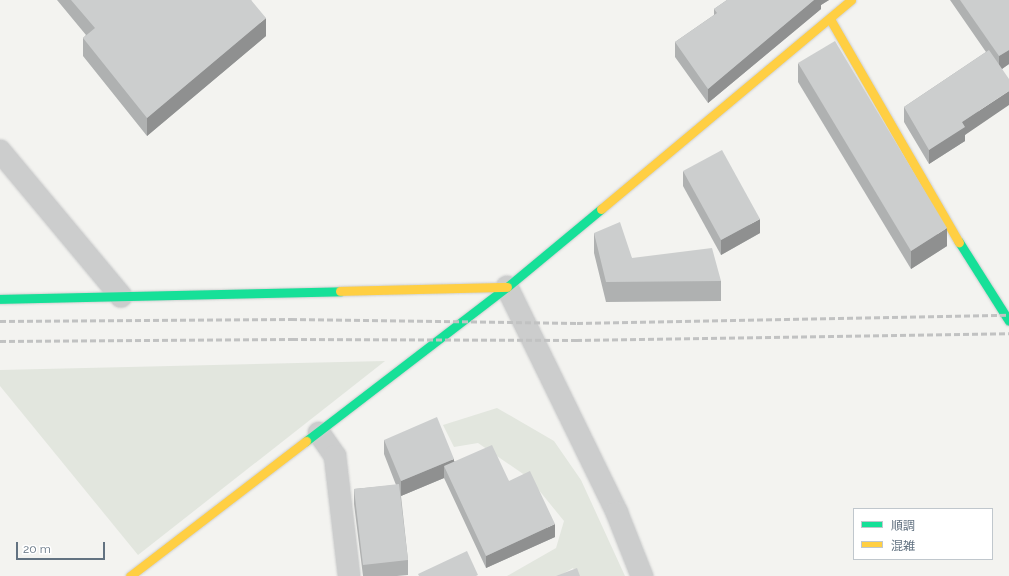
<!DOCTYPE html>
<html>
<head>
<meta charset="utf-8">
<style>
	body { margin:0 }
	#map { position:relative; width:1009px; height:576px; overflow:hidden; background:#f3f3f0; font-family:Raleway,"Noto Sans JP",sans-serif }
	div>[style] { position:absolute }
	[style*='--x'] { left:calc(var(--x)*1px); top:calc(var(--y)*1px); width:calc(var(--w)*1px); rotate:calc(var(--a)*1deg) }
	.green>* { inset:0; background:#e2e6de }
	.roads { filter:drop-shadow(0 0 1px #cecfcf) drop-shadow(0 0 1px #cecfcf) }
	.street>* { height:22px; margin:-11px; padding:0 11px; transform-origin:11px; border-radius:11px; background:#cccdcd }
	.fast>* { height:9px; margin:-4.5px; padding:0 4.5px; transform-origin:4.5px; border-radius:4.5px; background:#16e098 }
	.slow>* { height:9px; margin:-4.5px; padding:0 4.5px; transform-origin:4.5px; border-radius:4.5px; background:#ffcf43 }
	.rail>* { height:3px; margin-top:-1.5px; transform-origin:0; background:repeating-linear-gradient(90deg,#c1c2c2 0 6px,transparent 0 9px) }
	.wall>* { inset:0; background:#afb1b1 }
	.shaded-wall>* { inset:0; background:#8f9090 }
	.building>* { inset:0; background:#cccece }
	span { translate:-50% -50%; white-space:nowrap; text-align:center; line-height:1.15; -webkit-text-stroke:4px #fff; paint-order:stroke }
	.legend { position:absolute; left:853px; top:508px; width:140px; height:52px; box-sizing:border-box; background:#fff; border:1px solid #c0c7cd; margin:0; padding:5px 7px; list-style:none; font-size:12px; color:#627281 }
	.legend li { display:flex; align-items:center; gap:8px; height:20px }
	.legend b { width:20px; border:1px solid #c0c7cd }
	.scale { position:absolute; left:16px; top:542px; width:89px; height:18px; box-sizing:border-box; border:2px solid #627281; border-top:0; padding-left:5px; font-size:12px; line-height:14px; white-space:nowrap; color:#627281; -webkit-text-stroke:3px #fff; paint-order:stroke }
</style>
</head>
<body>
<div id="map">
	<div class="green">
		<div style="clip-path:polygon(385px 361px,138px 555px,0 386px,0 370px)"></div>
		<div style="clip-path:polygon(497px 408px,554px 441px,581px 480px,625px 576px,578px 576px,573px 568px,559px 576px,507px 576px,556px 548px,564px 521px,529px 478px,478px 443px,454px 447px,443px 425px)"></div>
	</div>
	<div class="roads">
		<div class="street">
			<div style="--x:0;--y:151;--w:189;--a:50.2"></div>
			<div style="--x:507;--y:287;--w:251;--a:64"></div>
			<div style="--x:617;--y:513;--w:68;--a:68.4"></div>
			<div style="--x:319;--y:433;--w:28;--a:55"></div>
			<div style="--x:335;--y:456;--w:121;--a:83.3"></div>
		</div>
		<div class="fast">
			<div style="--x:959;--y:242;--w:93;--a:57.7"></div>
			<div style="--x:0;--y:299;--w:340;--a:-1.3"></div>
			<div style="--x:306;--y:441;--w:253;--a:-37.5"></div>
			<div style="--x:507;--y:287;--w:122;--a:-39.7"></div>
		</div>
		<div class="slow">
			<div style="--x:830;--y:19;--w:258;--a:60"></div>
			<div style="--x:601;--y:209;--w:326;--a:-39.9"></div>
			<div style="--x:340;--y:291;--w:167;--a:-1.4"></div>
			<div style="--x:130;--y:576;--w:222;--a:-37.5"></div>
		</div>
	</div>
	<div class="rail">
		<div style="--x:0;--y:321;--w:291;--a:-0.4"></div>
		<div style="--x:291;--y:319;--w:286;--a:0.8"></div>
		<div style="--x:577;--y:323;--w:432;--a:-1.1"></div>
		<div style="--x:0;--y:341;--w:292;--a:-0.4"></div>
		<div style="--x:292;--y:339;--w:284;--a:0.2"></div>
		<div style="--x:576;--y:340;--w:433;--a:-0.9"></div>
	</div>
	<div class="wall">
		<div style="clip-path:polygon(57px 0,251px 0,266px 36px,147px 136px,83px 56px,83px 38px,86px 35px)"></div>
		<div style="clip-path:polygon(727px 0,829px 0,821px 5px,821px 9px,708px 103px,675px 57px,675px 42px,714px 15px,714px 9px)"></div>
		<div style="clip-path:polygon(950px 0,1009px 0,1009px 64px,1002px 69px,965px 135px,965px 141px,929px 164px,904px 122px,904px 107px,986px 52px)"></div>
		<div style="clip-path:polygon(798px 63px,947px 246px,911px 269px,798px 82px)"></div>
		<div style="clip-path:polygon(683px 171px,760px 233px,721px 255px,683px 186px)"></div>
		<div style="clip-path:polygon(594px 233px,632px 258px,721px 281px,721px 301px,606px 302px,594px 253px)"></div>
		<div style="clip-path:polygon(384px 440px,454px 461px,509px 481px,555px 537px,486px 568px,444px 478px,401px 496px,408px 560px,408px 575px,397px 576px,363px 576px,354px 504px,354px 489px,396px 485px,384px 454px)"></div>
	</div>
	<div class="shaded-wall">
		<div style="clip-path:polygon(814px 0,829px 0,821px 5px,821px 9px,708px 103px,708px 89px)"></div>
		<div style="clip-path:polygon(266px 18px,266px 36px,147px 136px,147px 118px)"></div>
		<div style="clip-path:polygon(1009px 50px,1009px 64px,999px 71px,999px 56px)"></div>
		<div style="clip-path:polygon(1009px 91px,1009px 105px,965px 135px,965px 141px,929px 164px,929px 150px,962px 122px)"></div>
		<div style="clip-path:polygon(760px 219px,760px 233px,721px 255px,721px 240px)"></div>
		<div style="clip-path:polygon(947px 228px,947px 246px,911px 269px,911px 251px)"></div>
		<div style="clip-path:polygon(454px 459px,454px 474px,444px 466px,444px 478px,401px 496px,401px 481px)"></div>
		<div style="clip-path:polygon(555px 524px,555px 537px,486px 568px,486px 556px)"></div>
	</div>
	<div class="building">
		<div style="clip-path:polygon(71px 0,251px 0,266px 18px,147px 118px,83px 38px,95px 28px)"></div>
		<div style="clip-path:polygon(727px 0,814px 0,708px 89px,675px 42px,717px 13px,714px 9px)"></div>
		<div style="clip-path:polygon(960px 0,1009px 0,1009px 50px,999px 56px)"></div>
		<div style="clip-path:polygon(835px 41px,947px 228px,911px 251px,798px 63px)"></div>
		<div style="clip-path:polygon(989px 50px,1009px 79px,1009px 91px,962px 122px,965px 127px,929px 150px,904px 107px)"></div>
		<div style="clip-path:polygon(722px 150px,760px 219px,721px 240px,683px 171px)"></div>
		<div style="clip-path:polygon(620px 222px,632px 258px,712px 248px,721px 281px,606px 282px,594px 233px)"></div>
		<div style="clip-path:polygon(437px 417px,454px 459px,401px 481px,384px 440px)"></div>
		<div style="clip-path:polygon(492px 445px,509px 481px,530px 471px,555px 524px,486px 556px,444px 466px)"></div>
		<div style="clip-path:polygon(399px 484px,408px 560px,363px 565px,354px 489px)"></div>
		<div style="clip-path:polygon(467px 551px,478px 575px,476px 576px,419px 576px,418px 574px)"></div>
		<div style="clip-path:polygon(577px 568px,580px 576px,556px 576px)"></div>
	</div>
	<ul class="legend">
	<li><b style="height:5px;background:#16e098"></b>順調</li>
	<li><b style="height:5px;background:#ffcf43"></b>混雑</li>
	</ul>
	<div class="scale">20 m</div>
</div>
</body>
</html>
